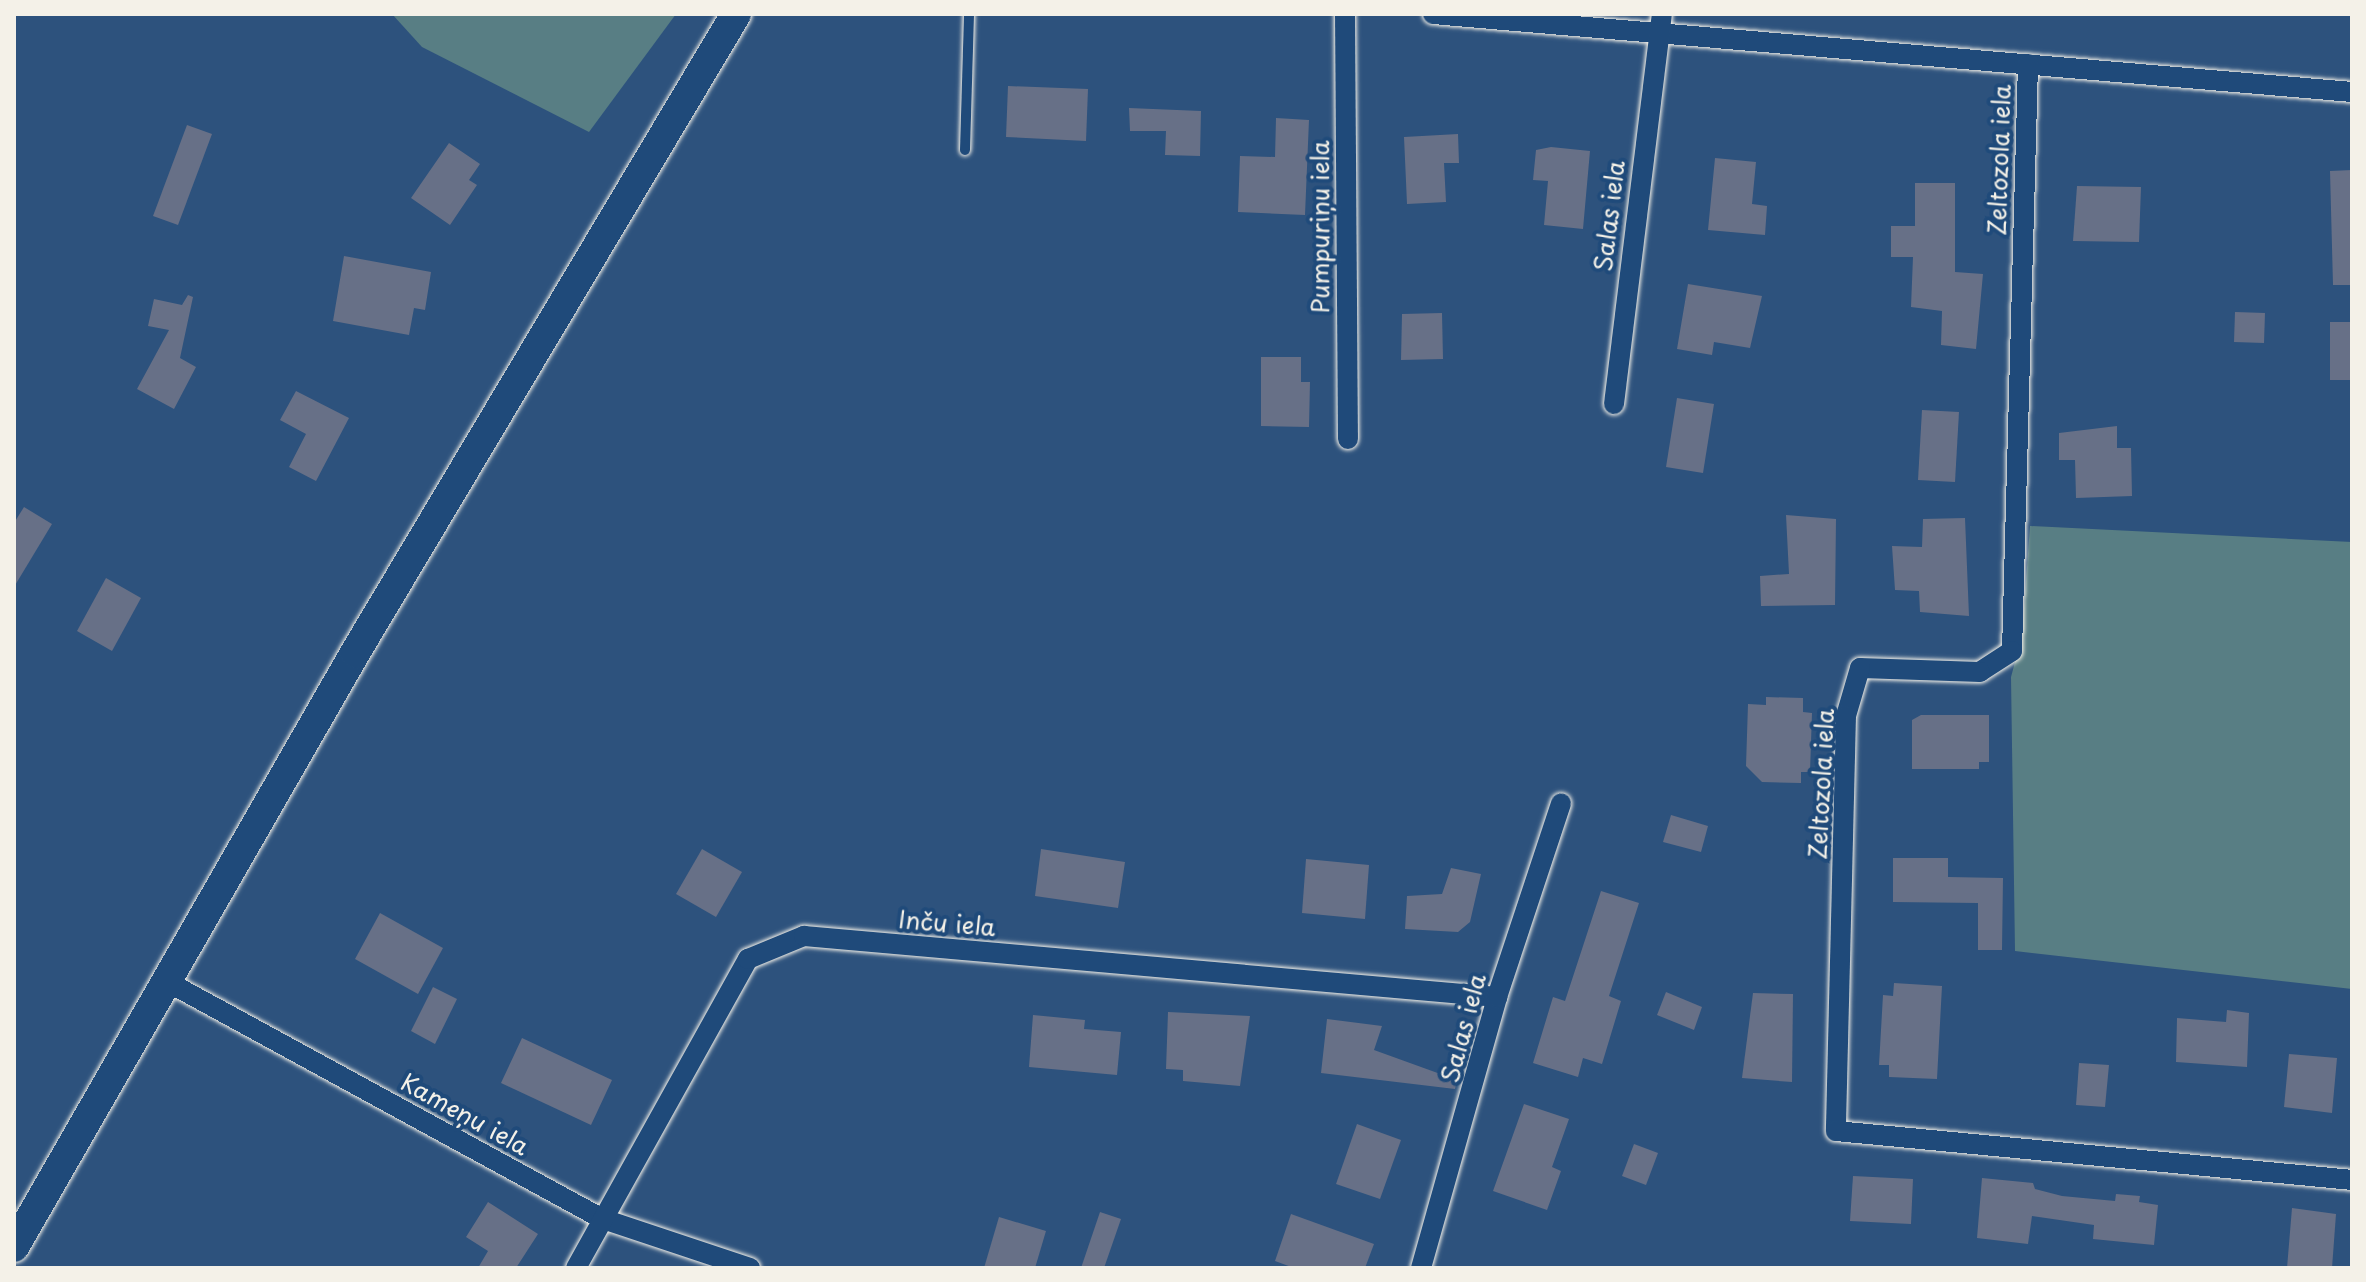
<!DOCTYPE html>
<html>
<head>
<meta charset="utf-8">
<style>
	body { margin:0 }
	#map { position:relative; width:2366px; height:1282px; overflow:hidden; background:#2d527d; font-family:"Playpen Sans",sans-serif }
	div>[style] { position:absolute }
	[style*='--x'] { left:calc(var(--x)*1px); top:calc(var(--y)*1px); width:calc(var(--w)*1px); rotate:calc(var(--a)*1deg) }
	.green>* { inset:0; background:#587e84 }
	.building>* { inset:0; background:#677087 }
	.roads { filter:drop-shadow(0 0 2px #f4f1e8) drop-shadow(0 0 2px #f4f1e8) }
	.lane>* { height:10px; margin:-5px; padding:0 5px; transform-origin:5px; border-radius:5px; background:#1f4a7a }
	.street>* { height:20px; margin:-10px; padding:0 10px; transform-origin:10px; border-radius:10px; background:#1f4a7a }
	.secondary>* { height:30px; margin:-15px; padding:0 15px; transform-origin:15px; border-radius:15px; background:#1f4a7a }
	span { translate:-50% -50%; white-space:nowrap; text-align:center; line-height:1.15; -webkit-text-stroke:8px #1f4a7a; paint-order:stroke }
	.street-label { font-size:24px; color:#f4f1e8 }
	.frame { position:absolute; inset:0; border:16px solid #f4f1e8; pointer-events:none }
</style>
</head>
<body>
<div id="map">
	<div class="green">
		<div style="clip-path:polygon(392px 14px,676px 14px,589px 132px,422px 47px)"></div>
		<div style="clip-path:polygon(2030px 526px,2352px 542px,2352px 989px,2015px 951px,2011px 677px,2022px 636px)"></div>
	</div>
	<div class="building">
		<div style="clip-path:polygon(1008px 86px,1088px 89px,1086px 141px,1006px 137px)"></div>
		<div style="clip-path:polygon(1129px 108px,1201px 111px,1200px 156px,1165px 155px,1166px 131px,1130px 131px)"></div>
		<div style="clip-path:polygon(1276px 118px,1309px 120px,1305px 215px,1238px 212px,1240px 156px,1275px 157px)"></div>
		<div style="clip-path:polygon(187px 125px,212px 134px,178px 225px,153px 216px)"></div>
		<div style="clip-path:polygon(1458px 134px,1459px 163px,1444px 163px,1446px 202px,1407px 204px,1404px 137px)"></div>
		<div style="clip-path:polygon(449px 143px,480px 164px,469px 180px,477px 185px,450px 225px,411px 198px)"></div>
		<div style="clip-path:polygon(1551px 147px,1590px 151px,1583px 229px,1544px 225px,1548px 181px,1533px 180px,1536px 150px)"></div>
		<div style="clip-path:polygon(1715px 158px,1756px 162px,1752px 204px,1767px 206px,1765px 235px,1708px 230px)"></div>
		<div style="clip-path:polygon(2352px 170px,2352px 285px,2333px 285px,2330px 171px)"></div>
		<div style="clip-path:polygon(1915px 183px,1955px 183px,1955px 272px,1983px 274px,1976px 349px,1941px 345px,1942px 311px,1911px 307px,1913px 257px,1891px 257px,1891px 226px,1915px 226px)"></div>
		<div style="clip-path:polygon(2077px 186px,2141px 187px,2139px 242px,2073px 241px)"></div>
		<div style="clip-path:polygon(344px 256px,431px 272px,425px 310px,414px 308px,409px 335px,333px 321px)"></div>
		<div style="clip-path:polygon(1688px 284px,1762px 296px,1750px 348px,1714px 342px,1712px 355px,1677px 349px)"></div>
		<div style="clip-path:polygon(188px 295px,193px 297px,180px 358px,196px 367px,174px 409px,137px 389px,169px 330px,148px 326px,154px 299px,182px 305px)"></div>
		<div style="clip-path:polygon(2235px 312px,2265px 313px,2264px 343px,2234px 342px)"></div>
		<div style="clip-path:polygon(1442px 313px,1443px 359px,1401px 360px,1402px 314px)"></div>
		<div style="clip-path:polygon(2330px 322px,2352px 322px,2352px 380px,2330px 380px)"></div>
		<div style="clip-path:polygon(1261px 357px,1301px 357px,1301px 382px,1310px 382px,1309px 427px,1261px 426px)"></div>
		<div style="clip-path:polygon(296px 391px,349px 418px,316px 481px,289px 467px,306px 434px,280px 420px)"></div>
		<div style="clip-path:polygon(1677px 398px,1714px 404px,1703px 473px,1666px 467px)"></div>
		<div style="clip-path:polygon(1922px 410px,1959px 412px,1955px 482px,1918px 480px)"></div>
		<div style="clip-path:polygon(2117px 426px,2117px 448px,2131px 448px,2132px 496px,2076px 498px,2075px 460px,2059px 460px,2059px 433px)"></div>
		<div style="clip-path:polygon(24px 507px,52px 524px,14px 587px,14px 523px)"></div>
		<div style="clip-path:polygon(1786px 515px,1836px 519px,1835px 605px,1761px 606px,1760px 576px,1789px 574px)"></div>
		<div style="clip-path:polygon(1965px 518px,1969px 616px,1920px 612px,1919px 591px,1895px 590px,1892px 546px,1922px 547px,1923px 519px)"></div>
		<div style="clip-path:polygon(106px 578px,141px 598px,112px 651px,77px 631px)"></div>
		<div style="clip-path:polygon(1766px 697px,1803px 698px,1803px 712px,1812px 713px,1810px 772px,1801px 772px,1801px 783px,1762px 782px,1746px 766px,1748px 704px,1766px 705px)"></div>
		<div style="clip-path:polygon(1921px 715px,1989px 715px,1989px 762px,1979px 762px,1979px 769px,1912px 769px,1912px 720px)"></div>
		<div style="clip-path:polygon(1671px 815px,1708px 826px,1701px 852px,1663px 842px)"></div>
		<div style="clip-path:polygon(702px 849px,742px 872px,716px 917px,676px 894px)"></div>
		<div style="clip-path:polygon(1041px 849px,1125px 862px,1118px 908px,1035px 896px)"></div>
		<div style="clip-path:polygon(1893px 858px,1948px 858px,1948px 877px,2003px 878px,2002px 950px,1978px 950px,1978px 903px,1893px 902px)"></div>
		<div style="clip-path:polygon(1306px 859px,1369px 865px,1365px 919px,1302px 913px)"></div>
		<div style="clip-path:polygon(1451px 868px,1481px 874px,1470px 922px,1458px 932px,1405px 929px,1407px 896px,1442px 894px)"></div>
		<div style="clip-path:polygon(1601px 891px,1639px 903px,1609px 996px,1621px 1001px,1602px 1064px,1583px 1058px,1578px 1077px,1533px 1063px,1553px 997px,1565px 1001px)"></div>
		<div style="clip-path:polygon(380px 913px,443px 948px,418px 994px,355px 959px)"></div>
		<div style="clip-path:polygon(1894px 983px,1942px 986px,1937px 1079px,1889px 1077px,1889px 1065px,1879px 1065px,1883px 995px,1893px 996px)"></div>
		<div style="clip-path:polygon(433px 987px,457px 999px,435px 1044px,411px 1031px)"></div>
		<div style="clip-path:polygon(1666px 992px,1702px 1007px,1694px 1030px,1657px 1015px)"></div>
		<div style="clip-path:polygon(1753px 993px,1793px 994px,1792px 1082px,1742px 1078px)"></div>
		<div style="clip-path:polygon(2227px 1010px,2249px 1013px,2247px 1067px,2176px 1062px,2177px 1018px,2226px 1022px)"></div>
		<div style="clip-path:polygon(1168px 1012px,1250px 1016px,1240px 1086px,1183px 1081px,1183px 1070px,1166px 1069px)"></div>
		<div style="clip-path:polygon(1033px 1015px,1085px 1020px,1084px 1029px,1121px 1032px,1117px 1075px,1029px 1067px)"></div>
		<div style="clip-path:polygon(1327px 1019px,1382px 1026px,1374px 1050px,1457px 1080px,1455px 1089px,1321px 1073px)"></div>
		<div style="clip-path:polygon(522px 1038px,612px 1080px,591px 1125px,501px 1083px)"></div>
		<div style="clip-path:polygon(2289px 1054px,2337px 1058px,2332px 1113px,2284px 1107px)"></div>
		<div style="clip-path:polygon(2079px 1063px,2109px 1065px,2105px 1107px,2076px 1105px)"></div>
		<div style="clip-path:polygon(1524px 1104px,1569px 1119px,1552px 1167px,1561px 1171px,1547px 1210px,1493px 1191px)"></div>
		<div style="clip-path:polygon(1357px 1124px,1401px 1140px,1380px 1199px,1336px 1184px)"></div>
		<div style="clip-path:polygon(1634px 1144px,1658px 1153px,1646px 1185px,1622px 1176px)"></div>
		<div style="clip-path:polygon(1853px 1176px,1913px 1179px,1911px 1224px,1850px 1221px)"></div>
		<div style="clip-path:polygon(1982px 1178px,2033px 1183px,2035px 1189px,2062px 1196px,2115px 1201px,2116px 1194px,2140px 1196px,2139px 1202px,2158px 1205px,2154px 1245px,2093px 1239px,2094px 1225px,2032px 1216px,2028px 1244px,1977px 1238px)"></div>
		<div style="clip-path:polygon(488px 1202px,538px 1234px,516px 1268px,478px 1268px,488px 1251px,466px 1237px)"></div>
		<div style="clip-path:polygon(2292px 1208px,2336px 1214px,2332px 1268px,2287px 1268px)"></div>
		<div style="clip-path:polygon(1100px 1212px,1121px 1219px,1104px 1268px,1081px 1268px)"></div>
		<div style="clip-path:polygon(1291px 1214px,1374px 1244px,1365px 1268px,1294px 1268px,1275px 1261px)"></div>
		<div style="clip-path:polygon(999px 1217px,1046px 1231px,1035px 1268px,984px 1268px)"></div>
	</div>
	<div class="roads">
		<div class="lane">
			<div style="--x:965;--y:150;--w:136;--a:-88.3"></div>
		</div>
		<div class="street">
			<div style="--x:1345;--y:14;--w:425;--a:89.6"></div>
			<div style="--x:1433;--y:14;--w:922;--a:4.85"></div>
			<div style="--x:2028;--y:64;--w:587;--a:91.56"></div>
			<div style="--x:2012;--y:651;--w:38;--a:147"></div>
			<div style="--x:1980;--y:672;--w:120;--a:-178.1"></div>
			<div style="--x:1860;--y:668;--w:50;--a:106.3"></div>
			<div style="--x:1846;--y:716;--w:415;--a:91.4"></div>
			<div style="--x:1836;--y:1131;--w:518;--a:5.42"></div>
			<div style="--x:1614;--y:404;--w:393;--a:-83"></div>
			<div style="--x:166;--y:981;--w:498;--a:28.6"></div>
			<div style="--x:603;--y:1219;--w:155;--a:18.4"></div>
			<div style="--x:576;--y:1268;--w:354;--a:-60.9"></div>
			<div style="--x:748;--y:959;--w:61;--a:-22.3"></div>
			<div style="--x:804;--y:936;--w:696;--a:5.03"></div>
			<div style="--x:1421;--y:1268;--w:281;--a:-74.3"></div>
			<div style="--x:1497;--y:997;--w:204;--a:-71.7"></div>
		</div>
		<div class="secondary">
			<div style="--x:14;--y:1247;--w:685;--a:-60.14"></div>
			<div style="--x:355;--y:653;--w:744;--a:-59.19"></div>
		</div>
	</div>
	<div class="street-label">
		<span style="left:1999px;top:160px;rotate:-88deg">Zeltozola iela</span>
		<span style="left:1609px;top:216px;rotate:-83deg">Salas iela</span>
		<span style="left:1320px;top:227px;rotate:-90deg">Pumpuriņu iela</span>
		<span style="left:1821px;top:784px;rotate:-87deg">Zeltozola iela</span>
		<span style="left:947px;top:923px;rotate:5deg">Inču iela</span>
		<span style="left:1463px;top:1028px;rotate:-75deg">Salas iela</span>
		<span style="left:465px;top:1114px;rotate:29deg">Kameņu iela</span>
	</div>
	<div class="frame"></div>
</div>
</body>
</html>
